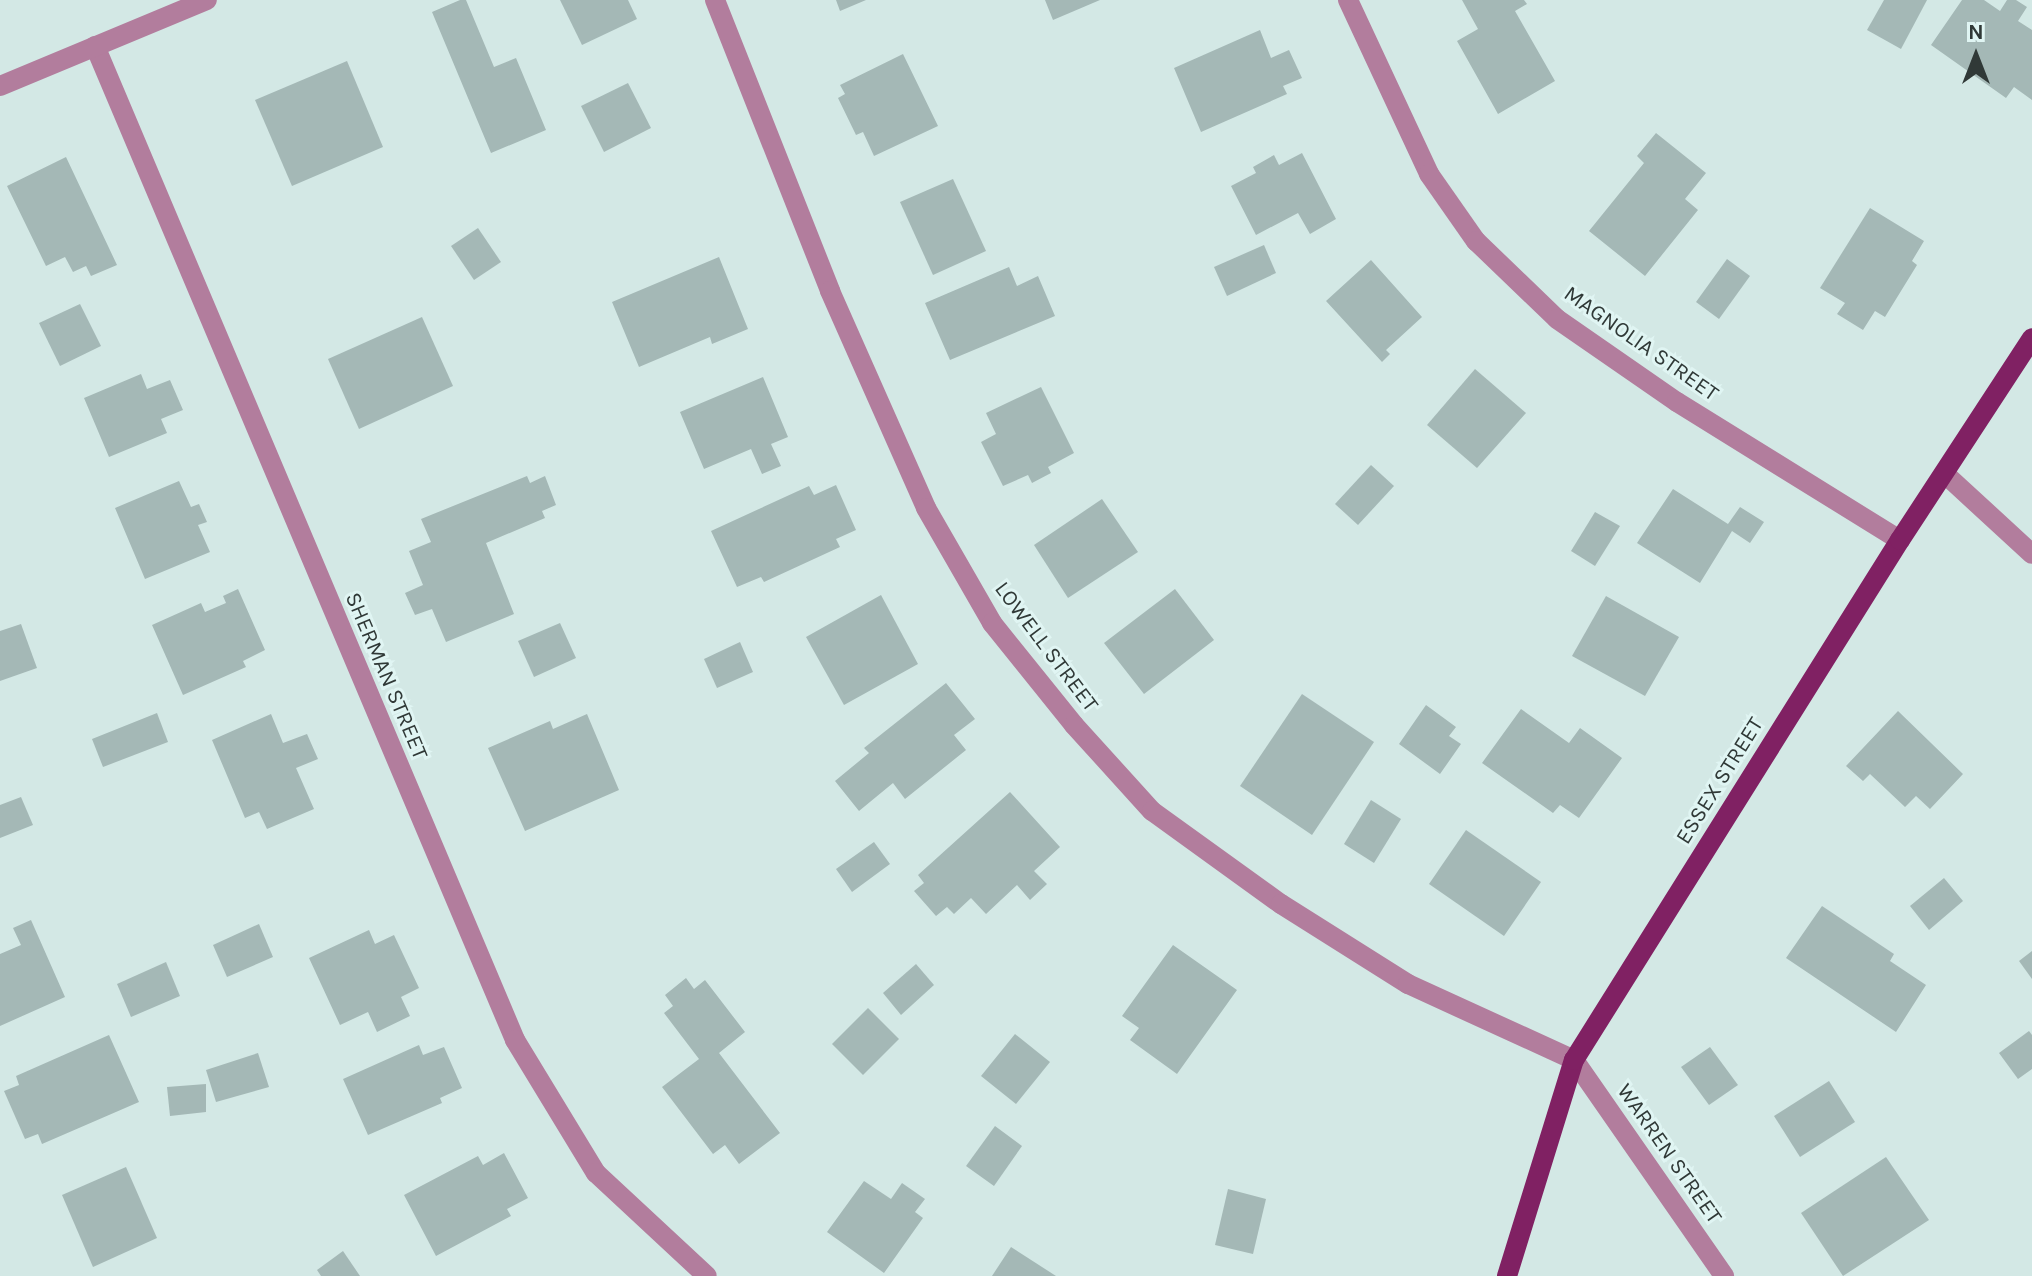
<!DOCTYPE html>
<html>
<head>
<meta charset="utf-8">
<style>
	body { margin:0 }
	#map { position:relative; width:2032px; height:1276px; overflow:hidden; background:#d3e8e5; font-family:Karla,sans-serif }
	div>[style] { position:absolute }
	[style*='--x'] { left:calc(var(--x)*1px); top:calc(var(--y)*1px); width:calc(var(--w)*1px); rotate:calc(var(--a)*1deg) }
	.building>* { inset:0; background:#a4b8b6 }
	.minor>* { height:20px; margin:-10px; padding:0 10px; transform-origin:10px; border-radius:10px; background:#b27d9d }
	.major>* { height:20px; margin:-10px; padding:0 10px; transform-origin:10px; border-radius:10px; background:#802163 }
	span { translate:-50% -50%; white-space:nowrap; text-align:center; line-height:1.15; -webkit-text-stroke:6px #e0f5f3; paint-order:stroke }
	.street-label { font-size:22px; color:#303937 }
	.north { position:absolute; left:1936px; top:16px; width:80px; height:80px; -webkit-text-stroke:6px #e0f5f3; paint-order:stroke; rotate:0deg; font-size:22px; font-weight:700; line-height:32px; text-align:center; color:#303937 }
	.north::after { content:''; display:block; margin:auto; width:28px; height:36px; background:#303937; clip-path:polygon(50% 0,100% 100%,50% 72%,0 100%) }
</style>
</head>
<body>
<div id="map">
	<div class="building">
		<div style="clip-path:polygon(460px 0,466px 0,494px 67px,516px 58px,546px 130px,491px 153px,432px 12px)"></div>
		<div style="clip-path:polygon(560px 0,628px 0,637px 19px,582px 45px)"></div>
		<div style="clip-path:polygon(836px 0,866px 0,840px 11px)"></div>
		<div style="clip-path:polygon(1045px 0,1100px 0,1053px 20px)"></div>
		<div style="clip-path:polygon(1462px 0,1524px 0,1527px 4px,1515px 11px,1555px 81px,1498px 114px,1457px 41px,1478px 29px)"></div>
		<div style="clip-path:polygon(1884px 0,1927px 0,1901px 49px,1867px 30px)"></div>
		<div style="clip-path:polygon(1962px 0,1984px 0,2000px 11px,2007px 0,2016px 0,2027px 7px,2018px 21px,2032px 30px,2032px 100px,2014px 87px,2006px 98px,1931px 45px)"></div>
		<div style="clip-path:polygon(1260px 30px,1271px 58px,1289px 50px,1302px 78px,1283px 86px,1287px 94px,1201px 132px,1174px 68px)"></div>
		<div style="clip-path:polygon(903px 54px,938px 126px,874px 156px,863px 132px,856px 135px,838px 98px,845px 94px,840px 85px)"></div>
		<div style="clip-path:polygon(347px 61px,383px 147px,292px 186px,255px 100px)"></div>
		<div style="clip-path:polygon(628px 83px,651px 128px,604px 152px,581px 106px)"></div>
		<div style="clip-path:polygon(1656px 133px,1706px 173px,1685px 199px,1698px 210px,1645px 276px,1589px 231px,1644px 163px,1637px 156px)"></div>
		<div style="clip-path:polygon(1302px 153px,1336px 219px,1310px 234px,1298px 213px,1256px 235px,1231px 186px,1256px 173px,1253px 167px,1274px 155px,1279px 165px)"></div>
		<div style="clip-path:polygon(66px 157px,117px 265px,91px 276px,86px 266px,73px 272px,65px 257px,46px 266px,7px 186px)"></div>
		<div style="clip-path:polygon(953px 179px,986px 251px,933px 275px,900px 202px)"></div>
		<div style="clip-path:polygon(1870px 208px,1924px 241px,1912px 261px,1917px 265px,1885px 317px,1875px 311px,1863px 330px,1837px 314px,1845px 303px,1820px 288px)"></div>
		<div style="clip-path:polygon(478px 228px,501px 262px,474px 280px,451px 246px)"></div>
		<div style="clip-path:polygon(1264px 245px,1276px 273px,1227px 296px,1214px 267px)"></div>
		<div style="clip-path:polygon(719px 257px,748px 329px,712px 344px,710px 337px,639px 367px,612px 302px)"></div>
		<div style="clip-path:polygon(1727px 259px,1750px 276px,1719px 319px,1696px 302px)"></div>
		<div style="clip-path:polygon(1371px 260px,1422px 317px,1386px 350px,1390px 354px,1382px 362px,1326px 301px)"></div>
		<div style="clip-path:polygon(1009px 267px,1017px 286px,1038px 276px,1055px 316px,950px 360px,925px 303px)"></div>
		<div style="clip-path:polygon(80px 304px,101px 346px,60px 366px,39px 323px)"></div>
		<div style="clip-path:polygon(422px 317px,453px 386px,359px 429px,328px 359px)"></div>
		<div style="clip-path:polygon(1475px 369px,1526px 413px,1477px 468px,1427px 425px)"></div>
		<div style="clip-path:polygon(141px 374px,147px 389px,170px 380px,183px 410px,161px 419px,167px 433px,109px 457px,84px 398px)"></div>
		<div style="clip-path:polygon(763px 377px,788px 437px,771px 444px,781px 466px,762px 474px,751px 449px,704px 469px,680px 412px)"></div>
		<div style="clip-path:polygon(1041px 387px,1074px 453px,1048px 467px,1051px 473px,1032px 483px,1028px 475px,1003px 486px,981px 442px,996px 434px,986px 413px)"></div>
		<div style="clip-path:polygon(1371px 465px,1394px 486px,1358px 525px,1335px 504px)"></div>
		<div style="clip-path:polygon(527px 476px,530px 483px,545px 476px,556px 505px,542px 511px,545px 518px,486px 543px,514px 614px,446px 642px,432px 609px,415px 615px,405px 593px,423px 585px,409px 551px,431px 542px,421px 519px)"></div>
		<div style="clip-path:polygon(179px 481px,191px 507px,199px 504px,207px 522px,198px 525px,210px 552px,145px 579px,115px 508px)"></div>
		<div style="clip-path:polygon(836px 485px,856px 530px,836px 539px,840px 547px,764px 582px,761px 577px,737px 587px,711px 531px,809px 486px,814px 495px)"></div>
		<div style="clip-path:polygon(1673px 489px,1728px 524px,1740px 507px,1764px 522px,1750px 543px,1732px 531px,1700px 583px,1637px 543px)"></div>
		<div style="clip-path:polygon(1102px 499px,1138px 552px,1068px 598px,1034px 545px)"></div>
		<div style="clip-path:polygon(1595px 512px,1620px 526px,1595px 566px,1571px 551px)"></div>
		<div style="clip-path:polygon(238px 589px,265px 650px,243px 661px,246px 667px,183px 695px,152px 625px,201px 603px,205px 612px,226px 603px,223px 596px)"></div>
		<div style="clip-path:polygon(1175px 589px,1214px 640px,1144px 694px,1104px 643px)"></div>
		<div style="clip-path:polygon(881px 595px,918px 664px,844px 705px,806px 637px)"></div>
		<div style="clip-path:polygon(1606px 596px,1679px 637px,1645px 696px,1572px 656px)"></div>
		<div style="clip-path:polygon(560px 623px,576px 658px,534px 677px,518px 641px)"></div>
		<div style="clip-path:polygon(21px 624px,37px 668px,0 681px,0 631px)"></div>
		<div style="clip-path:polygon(740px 642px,753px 672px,717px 688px,704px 659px)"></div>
		<div style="clip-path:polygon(946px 683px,975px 719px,954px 735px,966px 750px,905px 799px,893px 783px,859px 811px,835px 781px,869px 753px,864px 748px)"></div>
		<div style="clip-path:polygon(1302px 694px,1374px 742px,1312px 835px,1240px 786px)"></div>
		<div style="clip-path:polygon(1426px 705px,1456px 727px,1449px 736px,1461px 744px,1440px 774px,1399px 744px)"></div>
		<div style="clip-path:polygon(1521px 709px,1569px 743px,1580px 728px,1622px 758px,1579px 818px,1560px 805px,1553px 813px,1482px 763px)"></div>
		<div style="clip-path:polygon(1898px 711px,1963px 774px,1930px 809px,1916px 796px,1905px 807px,1870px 774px,1863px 781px,1846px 766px)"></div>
		<div style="clip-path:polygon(157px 713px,168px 742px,103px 767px,92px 739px)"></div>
		<div style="clip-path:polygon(271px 714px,283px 743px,307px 734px,318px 759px,296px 768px,314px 809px,267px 829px,259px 812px,245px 818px,212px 740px)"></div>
		<div style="clip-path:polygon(587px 714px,619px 790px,525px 831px,488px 748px,550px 721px,553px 729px)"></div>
		<div style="clip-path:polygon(1010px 792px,1060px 847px,1034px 871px,1047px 884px,1030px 900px,1017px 885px,986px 914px,971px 898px,954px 914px,947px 907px,936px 916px,914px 891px,924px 883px,918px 875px)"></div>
		<div style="clip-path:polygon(21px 797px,33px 825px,0 838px,0 805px)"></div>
		<div style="clip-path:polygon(1371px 800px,1401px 819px,1374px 863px,1344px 844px)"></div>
		<div style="clip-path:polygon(1466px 830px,1541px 882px,1504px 936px,1429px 884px)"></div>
		<div style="clip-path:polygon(874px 842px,890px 864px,852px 892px,836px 869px)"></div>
		<div style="clip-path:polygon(1944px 878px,1963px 901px,1929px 930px,1910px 906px)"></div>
		<div style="clip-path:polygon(1822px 906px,1894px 954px,1890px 961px,1926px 985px,1896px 1032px,1786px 958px)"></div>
		<div style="clip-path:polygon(31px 920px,65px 997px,0 1026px,0 954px,21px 945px,13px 928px)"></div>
		<div style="clip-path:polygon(259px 924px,273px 957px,227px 977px,213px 945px)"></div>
		<div style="clip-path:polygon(369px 930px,375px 944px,394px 935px,419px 988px,401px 997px,410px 1016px,377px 1032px,368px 1012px,340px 1025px,309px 958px)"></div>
		<div style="clip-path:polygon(1173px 945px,1237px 990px,1177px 1074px,1130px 1040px,1139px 1028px,1122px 1016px)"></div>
		<div style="clip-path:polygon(2032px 951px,2032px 979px,2019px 961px)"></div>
		<div style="clip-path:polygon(166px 962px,180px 996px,131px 1017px,117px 984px)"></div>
		<div style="clip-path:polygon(916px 964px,934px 985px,901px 1015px,883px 993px)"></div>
		<div style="clip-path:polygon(686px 978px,694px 989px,705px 980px,745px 1032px,719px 1053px,780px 1133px,739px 1164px,725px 1145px,713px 1154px,662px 1087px,699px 1059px,664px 1013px,673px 1006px,665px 995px)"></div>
		<div style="clip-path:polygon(868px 1008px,899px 1039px,863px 1075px,832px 1044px)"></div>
		<div style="clip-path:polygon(2029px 1031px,2032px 1035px,2032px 1069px,2018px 1079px,1999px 1053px)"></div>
		<div style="clip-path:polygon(1015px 1034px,1050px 1062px,1016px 1104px,981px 1076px)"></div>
		<div style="clip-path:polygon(109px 1035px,139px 1102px,42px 1144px,38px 1134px,25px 1139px,4px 1091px,19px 1085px,16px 1076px)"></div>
		<div style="clip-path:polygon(419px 1045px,423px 1055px,444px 1047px,462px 1088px,440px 1098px,442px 1103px,368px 1135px,343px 1079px)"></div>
		<div style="clip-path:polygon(1710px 1047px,1738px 1085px,1709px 1105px,1681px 1067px)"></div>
		<div style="clip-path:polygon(258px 1053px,269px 1087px,216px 1102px,206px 1070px)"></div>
		<div style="clip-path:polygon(1829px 1081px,1855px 1122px,1800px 1157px,1774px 1116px)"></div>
		<div style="clip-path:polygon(206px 1084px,206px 1112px,170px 1116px,167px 1087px)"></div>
		<div style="clip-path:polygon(995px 1126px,1022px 1146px,994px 1186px,966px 1166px)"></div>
		<div style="clip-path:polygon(504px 1153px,528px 1198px,507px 1209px,511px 1216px,436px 1256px,404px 1195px,478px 1156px,483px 1165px)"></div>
		<div style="clip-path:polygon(1886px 1157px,1929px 1220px,1843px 1276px,1801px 1213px)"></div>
		<div style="clip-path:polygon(126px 1167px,157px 1238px,93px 1267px,62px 1195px)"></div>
		<div style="clip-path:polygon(864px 1181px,891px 1199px,902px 1183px,925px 1199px,915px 1212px,923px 1218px,884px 1273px,827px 1232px)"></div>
		<div style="clip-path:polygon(1228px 1189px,1266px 1199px,1253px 1254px,1215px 1245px)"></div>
		<div style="clip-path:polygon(1011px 1247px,1056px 1276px,992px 1276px)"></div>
		<div style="clip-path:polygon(343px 1251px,360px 1276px,321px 1276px,317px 1270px)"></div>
	</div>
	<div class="minor">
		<div style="--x:715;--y:0;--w:313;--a:68.4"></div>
		<div style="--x:830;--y:291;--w:237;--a:66.1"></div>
		<div style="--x:926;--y:508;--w:133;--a:60.1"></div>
		<div style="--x:992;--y:623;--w:131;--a:51.2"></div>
		<div style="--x:1074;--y:725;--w:116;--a:47.8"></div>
		<div style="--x:1152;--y:811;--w:159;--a:35.8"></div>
		<div style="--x:1281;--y:904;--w:150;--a:32.2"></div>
		<div style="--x:1408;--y:984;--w:183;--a:24.6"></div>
		<div style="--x:1574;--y:1060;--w:263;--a:55.2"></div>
		<div style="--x:1348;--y:0;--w:192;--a:65"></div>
		<div style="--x:1429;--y:174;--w:82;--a:55"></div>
		<div style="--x:1476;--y:241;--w:112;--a:43.9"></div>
		<div style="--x:1557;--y:319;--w:146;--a:34.7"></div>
		<div style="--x:1677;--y:402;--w:262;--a:31.8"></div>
		<div style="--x:95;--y:46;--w:1079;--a:67.09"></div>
		<div style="--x:515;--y:1040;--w:156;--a:58.7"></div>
		<div style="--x:596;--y:1173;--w:151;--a:42.9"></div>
		<div style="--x:0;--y:86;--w:224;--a:-22.6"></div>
		<div style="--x:1945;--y:474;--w:118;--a:42.6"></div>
	</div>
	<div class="major">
		<div style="--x:1507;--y:1276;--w:226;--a:-72.8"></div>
		<div style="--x:1574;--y:1060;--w:614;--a:-57.92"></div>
		<div style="--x:1900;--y:540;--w:241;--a:-56.8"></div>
	</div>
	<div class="street-label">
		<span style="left:1641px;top:344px;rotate:35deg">MAGNOLIA STREET</span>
		<span style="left:1046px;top:647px;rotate:53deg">LOWELL STREET</span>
		<span style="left:386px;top:676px;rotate:67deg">SHERMAN STREET</span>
		<span style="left:1720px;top:781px;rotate:-58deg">ESSEX STREET</span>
		<span style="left:1669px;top:1154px;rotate:55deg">WARREN STREET</span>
	</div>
	<div class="north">N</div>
</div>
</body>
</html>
